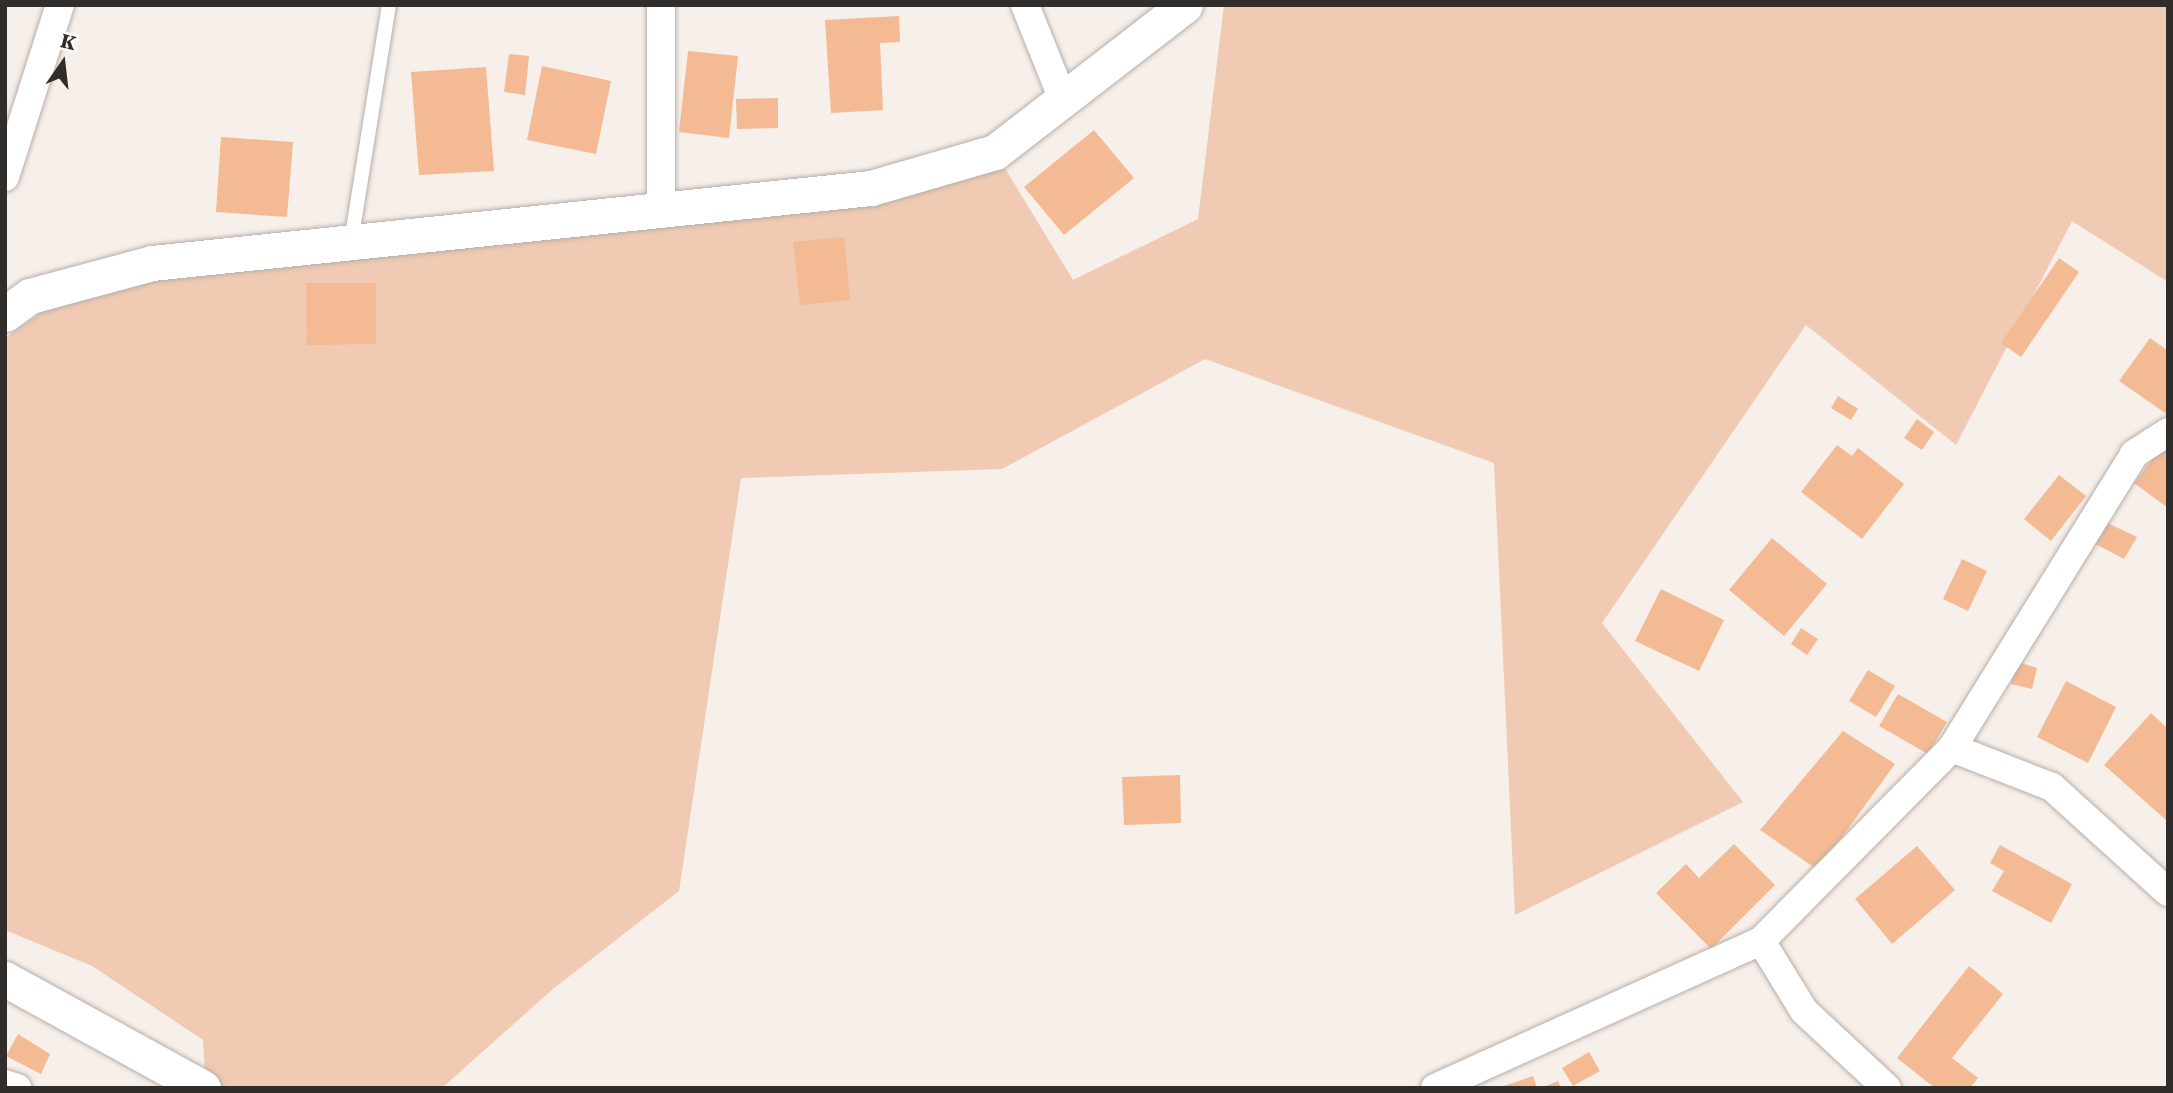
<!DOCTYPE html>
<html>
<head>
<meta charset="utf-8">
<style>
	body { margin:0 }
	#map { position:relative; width:2173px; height:1093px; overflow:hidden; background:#f7efe9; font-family:"Roboto Serif",serif }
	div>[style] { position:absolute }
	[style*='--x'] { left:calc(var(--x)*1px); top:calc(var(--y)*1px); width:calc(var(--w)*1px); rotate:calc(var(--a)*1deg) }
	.green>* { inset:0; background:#f0cab2 }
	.building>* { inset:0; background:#f4ba94 }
	.roads { filter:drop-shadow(0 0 2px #b6aea9) drop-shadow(0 0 2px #b6aea9) }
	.service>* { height:14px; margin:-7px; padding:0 7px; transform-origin:7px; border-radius:7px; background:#fff }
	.minor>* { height:28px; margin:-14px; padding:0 14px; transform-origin:14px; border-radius:14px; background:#fff }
	.tertiary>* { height:35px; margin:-17.5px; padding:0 17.5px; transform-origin:17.5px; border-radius:17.5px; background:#fff }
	span { translate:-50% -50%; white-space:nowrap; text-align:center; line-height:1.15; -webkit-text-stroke:5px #fffdfc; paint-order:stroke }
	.frame { position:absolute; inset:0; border:7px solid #302d2b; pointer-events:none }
	.north { position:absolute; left:28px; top:28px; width:70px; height:70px; -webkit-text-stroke:5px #fffdfc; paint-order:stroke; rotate:14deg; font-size:19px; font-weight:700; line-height:28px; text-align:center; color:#302d2b }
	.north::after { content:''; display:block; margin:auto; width:24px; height:32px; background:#302d2b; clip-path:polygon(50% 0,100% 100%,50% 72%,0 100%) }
</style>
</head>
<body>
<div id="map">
	<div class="green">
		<div style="clip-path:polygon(1224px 5px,2168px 5px,2168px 282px,2072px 221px,1956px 445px,1806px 325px,1602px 623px,1743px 802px,1515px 915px,1494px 463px,1205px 359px,1002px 469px,741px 478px,679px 891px,553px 989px,442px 1088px,206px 1088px,203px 1040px,92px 966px,5px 930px,5px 338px,86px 281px,871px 188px,995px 152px,1073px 280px,1198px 219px)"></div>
	</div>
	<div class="building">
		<div style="clip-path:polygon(899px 16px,900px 42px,880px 43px,883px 110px,831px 113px,825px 20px)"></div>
		<div style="clip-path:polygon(688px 51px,738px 56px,729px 138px,679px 132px)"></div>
		<div style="clip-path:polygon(509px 54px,529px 56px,525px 95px,504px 92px)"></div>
		<div style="clip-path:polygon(542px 66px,611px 81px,596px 154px,527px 140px)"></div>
		<div style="clip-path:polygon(486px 67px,494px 171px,419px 175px,411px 72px)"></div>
		<div style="clip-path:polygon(778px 98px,778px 128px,737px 129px,736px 99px)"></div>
		<div style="clip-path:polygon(1094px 130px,1134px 178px,1064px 235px,1024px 187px)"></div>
		<div style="clip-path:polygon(221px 137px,293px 142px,287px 217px,216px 212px)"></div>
		<div style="clip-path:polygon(844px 237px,850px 300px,800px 305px,793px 242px)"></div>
		<div style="clip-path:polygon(2059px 258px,2079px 272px,2021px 357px,2001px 343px)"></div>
		<div style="clip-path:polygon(306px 283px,376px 283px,376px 344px,307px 345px)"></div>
		<div style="clip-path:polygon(2150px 338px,2168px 351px,2168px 415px,2119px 381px)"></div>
		<div style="clip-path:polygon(1838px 396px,1858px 409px,1851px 420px,1831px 408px)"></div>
		<div style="clip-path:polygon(1917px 419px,1934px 432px,1922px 450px,1904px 438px)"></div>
		<div style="clip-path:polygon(2168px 438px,2168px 508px,2134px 483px)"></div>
		<div style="clip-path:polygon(1837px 445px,1852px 456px,1858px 448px,1904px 484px,1862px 539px,1801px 492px)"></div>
		<div style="clip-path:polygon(2059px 475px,2086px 496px,2051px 541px,2024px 519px)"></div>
		<div style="clip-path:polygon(2099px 519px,2137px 537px,2124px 559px,2088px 540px)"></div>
		<div style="clip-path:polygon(1772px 538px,1827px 584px,1784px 636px,1729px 590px)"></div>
		<div style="clip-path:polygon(1962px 559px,1987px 571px,1968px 611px,1943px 599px)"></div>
		<div style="clip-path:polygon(1661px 589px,1724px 620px,1699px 671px,1635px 641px)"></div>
		<div style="clip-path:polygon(1801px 628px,1818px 639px,1807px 655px,1791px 644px)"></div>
		<div style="clip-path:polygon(2017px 662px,2037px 668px,2032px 689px,2011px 684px)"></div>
		<div style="clip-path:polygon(1868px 670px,1895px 686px,1876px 717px,1849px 701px)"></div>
		<div style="clip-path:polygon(2066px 681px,2116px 707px,2088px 763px,2037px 737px)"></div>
		<div style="clip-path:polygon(1898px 694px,1947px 722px,1928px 754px,1879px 726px)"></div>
		<div style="clip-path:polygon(2151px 713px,2168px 729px,2166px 820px,2104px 765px)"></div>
		<div style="clip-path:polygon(1843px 731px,1895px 764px,1818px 870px,1760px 830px)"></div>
		<div style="clip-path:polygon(1180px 775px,1181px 823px,1124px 825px,1122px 777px)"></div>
		<div style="clip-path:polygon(1734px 844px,1775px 885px,1711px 949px,1656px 893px,1686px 864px,1699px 878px)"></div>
		<div style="clip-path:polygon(2000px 845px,2072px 884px,2051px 923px,1992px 891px,2004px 871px,1990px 863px)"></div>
		<div style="clip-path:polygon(1917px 846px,1955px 890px,1892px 944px,1855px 899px)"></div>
		<div style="clip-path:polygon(1969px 966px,2003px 994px,1952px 1058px,1978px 1078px,1970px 1088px,1935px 1088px,1897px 1058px)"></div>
		<div style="clip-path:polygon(18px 1034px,50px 1054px,41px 1074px,6px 1056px)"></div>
		<div style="clip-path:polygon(1589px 1052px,1600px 1071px,1573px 1086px,1562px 1068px)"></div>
		<div style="clip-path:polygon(1533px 1076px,1537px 1088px,1501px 1088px,1501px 1087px)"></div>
		<div style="clip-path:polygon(1558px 1081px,1561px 1088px,1541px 1088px)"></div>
	</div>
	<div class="roads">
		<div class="service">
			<div style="--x:351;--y:242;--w:240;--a:-80.9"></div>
		</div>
		<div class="minor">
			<div style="--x:1025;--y:5;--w:105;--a:68.1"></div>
			<div style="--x:5;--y:177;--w:181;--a:-72.3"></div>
			<div style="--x:661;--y:210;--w:205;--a:-90"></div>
			<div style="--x:1952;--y:748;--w:107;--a:21.3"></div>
			<div style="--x:2052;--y:787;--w:156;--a:42.2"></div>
			<div style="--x:1761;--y:941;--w:82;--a:58.4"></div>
			<div style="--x:1804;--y:1011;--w:113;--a:42.9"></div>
			<div style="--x:5;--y:1084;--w:13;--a:18"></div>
			<div style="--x:1435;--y:1088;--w:358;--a:-24.3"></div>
			<div style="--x:1761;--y:941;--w:272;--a:-45.3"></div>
			<div style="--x:1952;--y:748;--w:346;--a:-58.2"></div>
			<div style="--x:2134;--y:454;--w:40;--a:-32.9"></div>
		</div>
		<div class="tertiary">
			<div style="--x:5;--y:314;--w:31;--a:-36"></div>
			<div style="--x:30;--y:296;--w:126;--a:-15.1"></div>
			<div style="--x:152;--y:263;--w:723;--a:-5.96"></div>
			<div style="--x:871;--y:188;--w:129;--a:-16.2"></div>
			<div style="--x:995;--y:152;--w:240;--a:-37.7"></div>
			<div style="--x:5;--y:979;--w:226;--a:28.8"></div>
		</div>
	</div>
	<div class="frame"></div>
	<div class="north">K</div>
</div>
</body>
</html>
